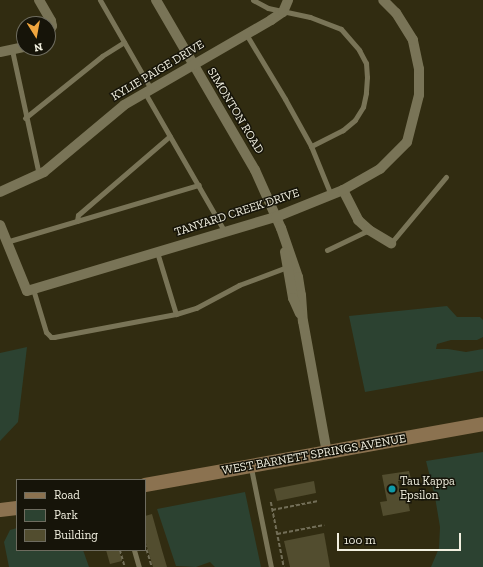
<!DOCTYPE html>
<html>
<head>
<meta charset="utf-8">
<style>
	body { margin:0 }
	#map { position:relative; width:483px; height:567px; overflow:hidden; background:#312c11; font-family:"Zilla Slab",serif }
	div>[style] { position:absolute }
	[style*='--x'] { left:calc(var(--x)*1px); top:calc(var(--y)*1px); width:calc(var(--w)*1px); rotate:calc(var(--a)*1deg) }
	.green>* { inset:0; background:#2c4231 }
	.building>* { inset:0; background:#524d2f }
	.path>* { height:1.5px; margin-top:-0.75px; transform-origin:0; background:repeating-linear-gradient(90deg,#726e57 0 4px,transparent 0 6px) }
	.lane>* { height:5px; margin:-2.5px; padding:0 2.5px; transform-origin:2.5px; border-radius:2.5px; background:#797457 }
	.street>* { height:10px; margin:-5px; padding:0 5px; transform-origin:5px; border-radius:5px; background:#797457 }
	.secondary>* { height:14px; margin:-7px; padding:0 7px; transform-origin:7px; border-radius:7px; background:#8b7250 }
	.dots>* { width:11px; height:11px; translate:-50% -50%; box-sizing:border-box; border:2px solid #161409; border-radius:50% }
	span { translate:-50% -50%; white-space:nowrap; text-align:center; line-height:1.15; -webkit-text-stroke:3px #161409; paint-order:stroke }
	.street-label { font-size:12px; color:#f2f0e0 }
	.poi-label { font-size:12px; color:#f2f0e0 }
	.left { translate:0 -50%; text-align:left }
	.legend { position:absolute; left:16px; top:479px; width:130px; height:72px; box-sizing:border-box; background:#161409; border:1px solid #6e6c5f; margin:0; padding:5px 7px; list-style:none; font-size:12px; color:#f2f0e0 }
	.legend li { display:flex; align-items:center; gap:8px; height:20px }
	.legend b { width:20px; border:1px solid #6e6c5f }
	.north { position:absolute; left:16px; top:16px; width:40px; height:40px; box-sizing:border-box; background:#161409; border:1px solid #6e6c5f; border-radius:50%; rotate:169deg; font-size:11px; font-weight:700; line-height:16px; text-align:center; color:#f2f0e0 }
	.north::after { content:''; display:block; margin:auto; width:14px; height:18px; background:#f0a63f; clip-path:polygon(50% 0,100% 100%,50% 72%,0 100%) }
	.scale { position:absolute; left:337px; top:533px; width:124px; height:18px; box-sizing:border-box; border:2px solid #f2f0e0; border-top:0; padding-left:5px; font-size:12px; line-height:14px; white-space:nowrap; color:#f2f0e0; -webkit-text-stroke:3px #161409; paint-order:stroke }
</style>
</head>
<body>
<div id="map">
	<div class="green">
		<div style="clip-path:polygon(447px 306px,457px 317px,480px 317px,483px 320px,483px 337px,477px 340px,451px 340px,437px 344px,436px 349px,448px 349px,466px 352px,483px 349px,483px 371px,365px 392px,349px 316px)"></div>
		<div style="clip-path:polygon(27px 347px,18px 422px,0 441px,0 353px)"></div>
		<div style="clip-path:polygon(483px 452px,483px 567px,431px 567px,439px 548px,440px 527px,435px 497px,426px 461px)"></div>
		<div style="clip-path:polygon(245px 492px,261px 567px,215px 567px,210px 562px,196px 567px,176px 566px,157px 509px)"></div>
		<div style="clip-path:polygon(17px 528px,17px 550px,83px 550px,89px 567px,9px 567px,4px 542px,10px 530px)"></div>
	</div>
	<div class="building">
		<div style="clip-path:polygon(409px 471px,411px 479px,398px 481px,401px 498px,407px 497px,410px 511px,383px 516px,380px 502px,387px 501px,382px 475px)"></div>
		<div style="clip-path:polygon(314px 481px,316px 493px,277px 501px,274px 489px)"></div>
		<div style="clip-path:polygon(152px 514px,162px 550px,167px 567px,153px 567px,145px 540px,145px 516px)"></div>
		<div style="clip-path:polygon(324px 533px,330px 567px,290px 567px,284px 541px)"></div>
		<div style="clip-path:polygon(106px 550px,119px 550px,122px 561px,110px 564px)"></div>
	</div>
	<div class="path">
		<div style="--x:271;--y:502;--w:66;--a:78.7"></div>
		<div style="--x:272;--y:510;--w:47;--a:-11.1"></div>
		<div style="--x:277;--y:534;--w:48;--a:-10.8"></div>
		<div style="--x:145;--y:544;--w:24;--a:73"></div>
		<div style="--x:120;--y:550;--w:18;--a:74"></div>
	</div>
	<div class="lane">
		<div style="--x:100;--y:0;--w:103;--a:60.2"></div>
		<div style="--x:253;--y:0;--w:17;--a:28"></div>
		<div style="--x:268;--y:8;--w:43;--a:12.1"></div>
		<div style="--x:310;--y:17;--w:33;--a:21"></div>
		<div style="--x:341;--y:29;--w:28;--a:49"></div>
		<div style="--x:359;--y:50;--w:15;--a:62"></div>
		<div style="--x:366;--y:63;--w:14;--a:86"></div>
		<div style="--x:367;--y:77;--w:16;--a:94"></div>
		<div style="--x:366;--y:93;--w:14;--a:102"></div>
		<div style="--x:363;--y:107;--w:15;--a:122"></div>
		<div style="--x:355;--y:120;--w:16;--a:140"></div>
		<div style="--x:343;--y:130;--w:36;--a:153"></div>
		<div style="--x:246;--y:34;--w:76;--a:59"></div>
		<div style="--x:285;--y:99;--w:54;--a:61"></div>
		<div style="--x:311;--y:146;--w:53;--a:67.8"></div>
		<div style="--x:12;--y:50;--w:128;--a:77.8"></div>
		<div style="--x:145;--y:93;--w:160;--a:60.1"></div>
		<div style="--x:25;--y:118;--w:99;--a:-38.8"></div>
		<div style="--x:102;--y:56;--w:26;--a:-32"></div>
		<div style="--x:77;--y:221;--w:6;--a:-81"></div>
		<div style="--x:78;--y:215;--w:121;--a:-40.7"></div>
		<div style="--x:6;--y:242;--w:201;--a:-16.5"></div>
		<div style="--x:391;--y:243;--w:86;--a:-50.2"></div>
		<div style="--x:327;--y:250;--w:47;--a:-25.5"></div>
		<div style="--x:157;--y:252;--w:65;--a:73"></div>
		<div style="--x:33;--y:289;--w:45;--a:73.2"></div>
		<div style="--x:46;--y:332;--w:7;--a:45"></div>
		<div style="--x:51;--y:337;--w:3;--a:0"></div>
		<div style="--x:54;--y:337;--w:124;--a:-10.7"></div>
		<div style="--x:176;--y:314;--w:21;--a:-17"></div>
		<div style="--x:196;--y:308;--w:49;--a:-28.1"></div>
		<div style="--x:239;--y:285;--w:51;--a:-20.6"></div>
		<div style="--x:251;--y:468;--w:101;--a:78.6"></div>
		<div style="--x:134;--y:550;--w:18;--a:74"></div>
	</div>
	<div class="street">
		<div style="--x:39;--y:0;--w:24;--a:60"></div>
		<div style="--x:51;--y:21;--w:5;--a:79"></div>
		<div style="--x:52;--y:26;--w:9;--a:117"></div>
		<div style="--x:156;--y:0;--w:197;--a:59.8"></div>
		<div style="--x:255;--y:170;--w:64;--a:65.9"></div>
		<div style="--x:281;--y:228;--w:52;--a:70.9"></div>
		<div style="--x:298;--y:277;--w:18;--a:81"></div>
		<div style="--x:301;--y:295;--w:26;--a:86"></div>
		<div style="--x:303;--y:321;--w:134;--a:79.7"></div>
		<div style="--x:0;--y:52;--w:25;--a:-12"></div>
		<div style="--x:343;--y:190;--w:34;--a:63"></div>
		<div style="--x:358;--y:220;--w:15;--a:42"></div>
		<div style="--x:369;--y:230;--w:26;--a:31"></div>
		<div style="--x:0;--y:192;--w:48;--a:-24.4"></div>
		<div style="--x:44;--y:172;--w:104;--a:-39.9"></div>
		<div style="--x:124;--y:105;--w:170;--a:-30"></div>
		<div style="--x:271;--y:20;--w:14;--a:-34"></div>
		<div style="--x:283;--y:12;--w:13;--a:-67"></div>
		<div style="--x:0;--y:225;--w:71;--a:67.8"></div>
		<div style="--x:27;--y:291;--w:260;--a:-16.6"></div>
		<div style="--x:276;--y:217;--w:72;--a:-21.9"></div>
		<div style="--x:343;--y:190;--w:43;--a:-29.6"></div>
		<div style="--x:380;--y:169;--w:38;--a:-45"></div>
		<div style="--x:407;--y:142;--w:49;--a:-75.7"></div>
		<div style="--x:419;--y:95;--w:26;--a:-90"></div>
		<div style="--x:419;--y:69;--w:30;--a:-102"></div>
		<div style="--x:413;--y:40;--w:32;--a:-122"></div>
		<div style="--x:396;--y:13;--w:18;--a:-135"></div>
		<div style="--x:285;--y:252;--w:47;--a:80.1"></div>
		<div style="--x:293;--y:298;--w:17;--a:66"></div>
	</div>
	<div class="secondary">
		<div style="--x:145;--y:485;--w:343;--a:-10.2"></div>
		<div style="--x:0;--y:510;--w:17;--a:-7"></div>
	</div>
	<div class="dots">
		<div style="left:392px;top:489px;background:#0f9aa8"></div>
	</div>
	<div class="street-label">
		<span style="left:158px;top:71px;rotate:-31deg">KYLIE PAIGE DRIVE</span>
		<span style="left:235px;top:111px;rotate:59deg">SIMONTON ROAD</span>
		<span style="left:237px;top:213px;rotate:-18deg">TANYARD CREEK DRIVE</span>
		<span style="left:314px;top:455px;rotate:-10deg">WEST BARNETT SPRINGS AVENUE</span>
	</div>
	<div class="poi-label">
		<span class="left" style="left:400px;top:489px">Tau Kappa<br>Epsilon</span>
	</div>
	<ul class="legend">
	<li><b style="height:5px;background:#8b7250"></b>Road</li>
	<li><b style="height:11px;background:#2c4231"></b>Park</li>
	<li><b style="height:11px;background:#524d2f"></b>Building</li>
	</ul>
	<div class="north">N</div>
	<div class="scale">100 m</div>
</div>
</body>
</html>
